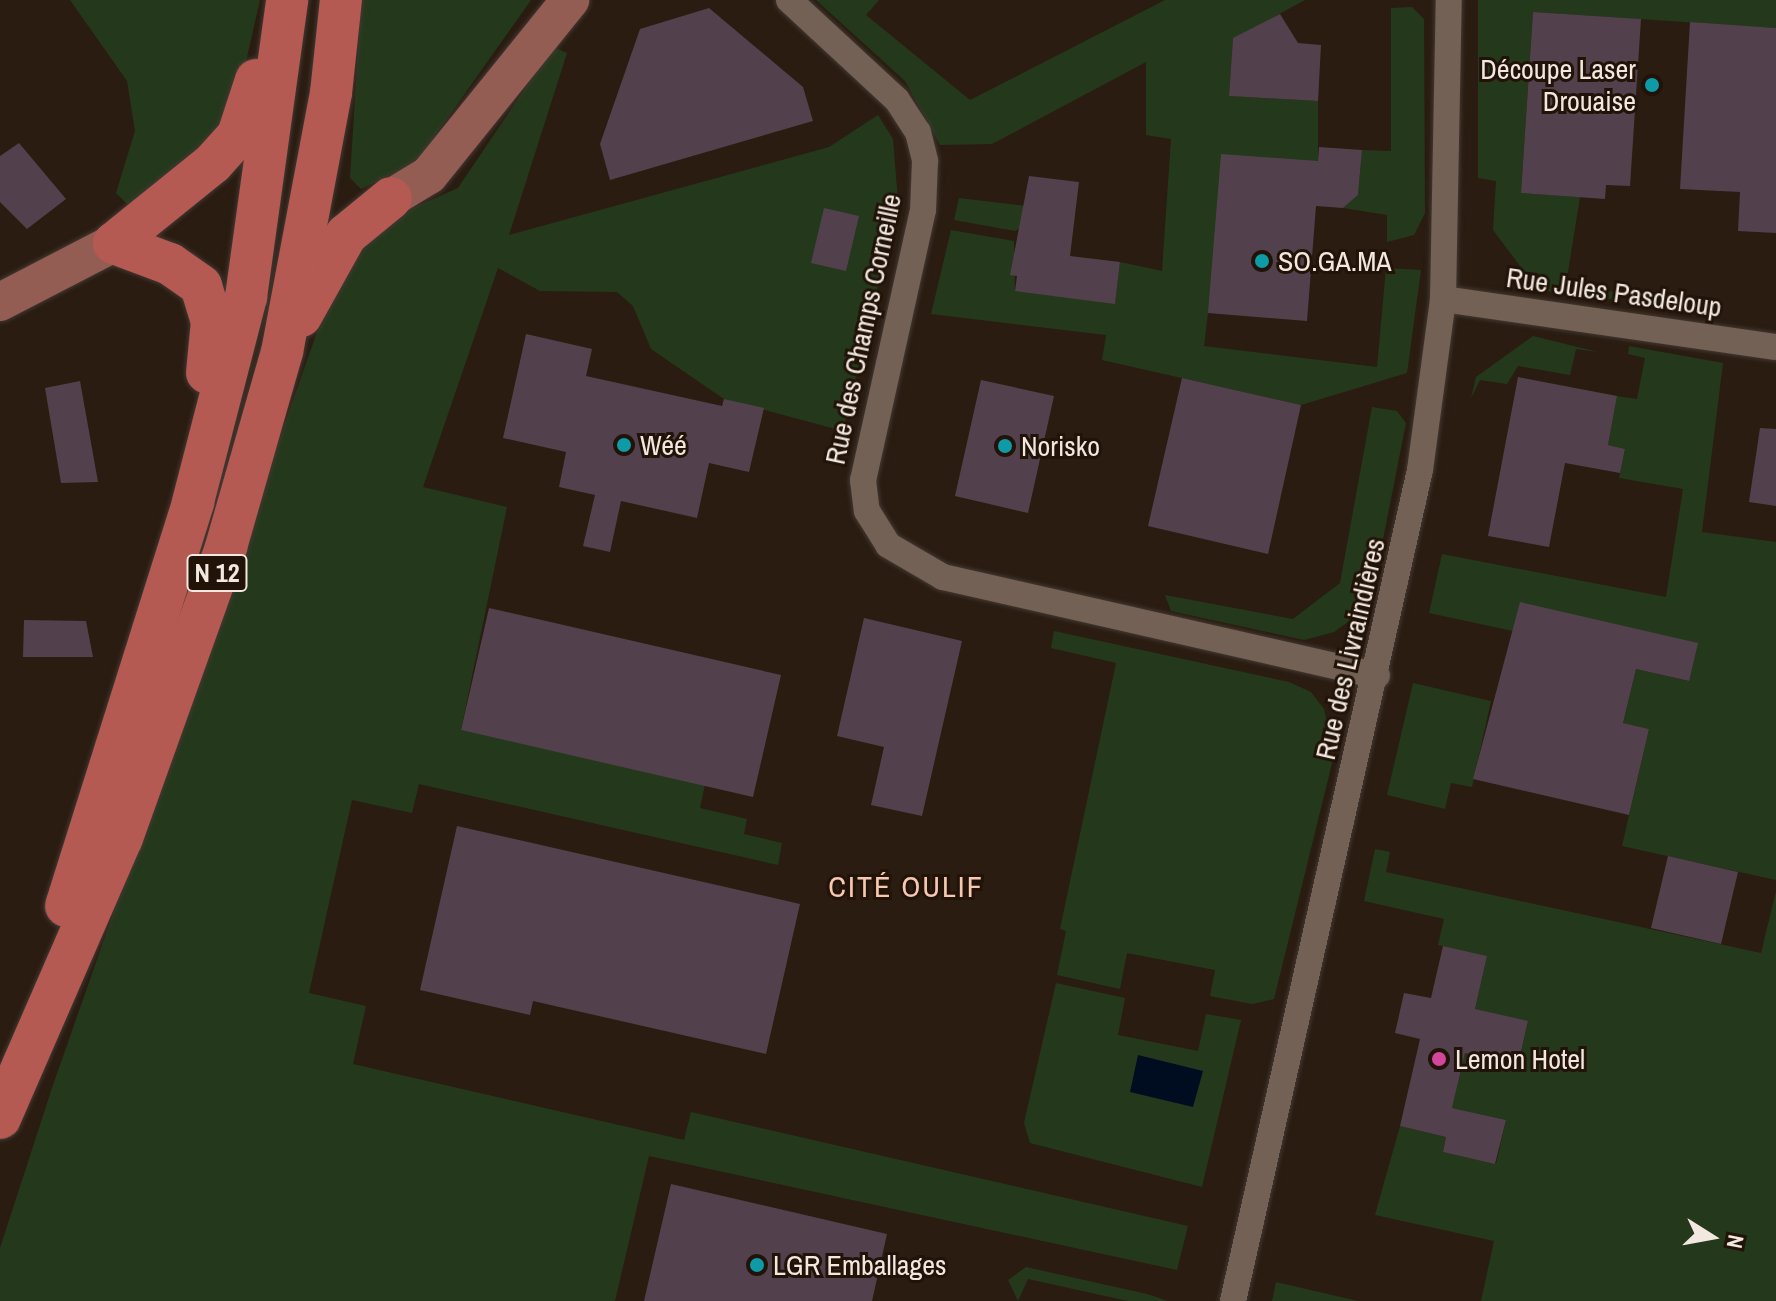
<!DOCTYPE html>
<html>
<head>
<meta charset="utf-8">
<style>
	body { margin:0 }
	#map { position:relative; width:1776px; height:1301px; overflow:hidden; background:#2a1c11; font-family:"Archivo Narrow",sans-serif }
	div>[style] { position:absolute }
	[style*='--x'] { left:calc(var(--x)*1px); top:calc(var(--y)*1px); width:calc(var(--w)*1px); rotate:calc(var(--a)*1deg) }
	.green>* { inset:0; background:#24391c }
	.water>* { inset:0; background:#000d21 }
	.building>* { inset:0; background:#52414d }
	.roads { filter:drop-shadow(0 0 2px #433832) drop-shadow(0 0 2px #433832) }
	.street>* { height:26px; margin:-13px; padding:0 13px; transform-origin:13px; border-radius:13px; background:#726154 }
	.secondary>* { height:38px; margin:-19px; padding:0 19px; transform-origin:19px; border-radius:19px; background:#935d53 }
	.primary>* { height:42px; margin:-21px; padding:0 21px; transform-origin:21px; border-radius:21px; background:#b45a52 }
	.dots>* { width:22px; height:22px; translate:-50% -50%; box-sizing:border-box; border:4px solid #211308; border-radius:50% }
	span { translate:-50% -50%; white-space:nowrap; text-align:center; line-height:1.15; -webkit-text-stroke:6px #211308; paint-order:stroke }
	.shield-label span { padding:2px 6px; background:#211308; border:2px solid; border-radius:6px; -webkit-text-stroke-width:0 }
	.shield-label { font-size:26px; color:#f2e8e0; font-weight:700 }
	.poi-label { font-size:28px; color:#f2e8e0 }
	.right { translate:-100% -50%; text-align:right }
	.left { translate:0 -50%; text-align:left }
	.street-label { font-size:28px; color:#f2e8e0 }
	.neighbourhood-label { font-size:30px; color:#f6c8b3; letter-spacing:2px }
	.north { position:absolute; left:1672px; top:1197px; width:80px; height:80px; -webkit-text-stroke:6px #211308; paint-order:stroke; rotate:101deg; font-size:22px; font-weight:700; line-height:32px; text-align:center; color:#f2e8e0 }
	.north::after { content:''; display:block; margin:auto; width:28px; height:36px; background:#f2e8e0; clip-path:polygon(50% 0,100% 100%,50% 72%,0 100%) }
</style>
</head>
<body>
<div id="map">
	<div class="green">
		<div style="clip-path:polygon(70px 0,260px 0,233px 119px,133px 210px,116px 193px,135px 131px,127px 81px)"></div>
		<div style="clip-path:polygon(361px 0,531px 0,415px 164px,361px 189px,350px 178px)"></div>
		<div style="clip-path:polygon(816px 0,879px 0,866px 15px,970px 100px,1165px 0,1305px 0,1233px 39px,1229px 96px,1318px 101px,1318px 161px,1208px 313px,1204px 346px,1377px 367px,1386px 268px,1421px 270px,1407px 373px,1301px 405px,1102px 360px,1106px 335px,931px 314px,951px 230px,1014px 241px,1015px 291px,1115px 303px,1120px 262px,1162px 271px,1171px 139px,1146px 135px,1146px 62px,992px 144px,940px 145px,905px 81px)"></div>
		<div style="clip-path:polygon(1478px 0,1776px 0,1776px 28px,1533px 12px,1521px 193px,1580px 197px,1566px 284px,1616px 292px,1616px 300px,1538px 290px,1493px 230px,1496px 181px,1478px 178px)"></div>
		<div style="clip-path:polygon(1412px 7px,1424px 19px,1425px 213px,1414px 235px,1387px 242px,1387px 215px,1343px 208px,1358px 195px,1362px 150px,1391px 151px,1391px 8px)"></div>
		<div style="clip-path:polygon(553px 47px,567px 53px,509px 235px,829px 147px,878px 115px,893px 139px,898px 201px,843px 431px,724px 399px,651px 349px,633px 306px,617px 292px,540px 291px,498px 268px,423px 487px,507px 507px,461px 730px,705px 785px,700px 808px,747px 819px,744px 834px,782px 843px,778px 865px,419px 784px,412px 813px,352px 800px,309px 993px,366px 1006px,353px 1064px,684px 1140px,691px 1112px,1188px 1226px,1177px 1270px,649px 1156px,615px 1301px,0 1301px,0 1248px,52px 1088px,338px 272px,392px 217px,458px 188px)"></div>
		<div style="clip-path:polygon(959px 198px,1026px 206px,1024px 226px,1015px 231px,954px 220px)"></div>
		<div style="clip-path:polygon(1533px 336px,1598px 352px,1576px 349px,1570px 375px,1518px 366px,1507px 384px,1480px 380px,1471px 398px,1476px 377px)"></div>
		<div style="clip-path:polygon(1629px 346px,1723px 363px,1702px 532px,1776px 542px,1776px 880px,1622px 846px,1649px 729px,1623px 723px,1636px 669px,1688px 681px,1697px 643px,1520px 603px,1513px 631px,1429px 613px,1442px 554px,1666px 597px,1683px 489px,1619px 478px,1625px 449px,1608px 445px,1617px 396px,1637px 399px,1645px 358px,1628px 354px)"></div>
		<div style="clip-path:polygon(1372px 407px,1397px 411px,1406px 423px,1376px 575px,1359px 614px,1334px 632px,1304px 640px,1171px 611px,1165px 595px,1293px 619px,1340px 583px)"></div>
		<div style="clip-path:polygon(1054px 631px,1289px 682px,1311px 692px,1324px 709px,1334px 755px,1274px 999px,1252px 1004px,1210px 996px,1215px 970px,1127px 953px,1120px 989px,1057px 975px,1066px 931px,1060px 929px,1116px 663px,1051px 648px)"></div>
		<div style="clip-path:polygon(1413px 683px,1491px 701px,1472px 787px,1451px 783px,1445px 809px,1387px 795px)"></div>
		<div style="clip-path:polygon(1375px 849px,1390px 852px,1386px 872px,1761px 953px,1776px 891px,1776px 1301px,1481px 1301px,1494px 1241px,1375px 1215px,1400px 1126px,1446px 1137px,1443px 1152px,1496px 1164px,1506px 1120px,1452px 1108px,1465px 1053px,1518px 1065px,1528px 1022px,1475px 1009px,1487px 956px,1438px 945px,1444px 919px,1364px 901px)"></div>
		<div style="clip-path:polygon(1056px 983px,1125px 998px,1118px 1035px,1198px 1051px,1206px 1014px,1241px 1020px,1202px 1187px,1030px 1143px,1024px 1123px)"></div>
		<div style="clip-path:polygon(1026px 1267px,1147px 1294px,1168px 1301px,1128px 1301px,1028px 1279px,1018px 1301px,1008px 1280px)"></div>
		<div style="clip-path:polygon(1276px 1282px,1358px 1301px,1272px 1301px)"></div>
	</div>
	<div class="water">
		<div style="clip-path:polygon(1138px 1055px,1203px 1071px,1193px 1107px,1130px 1092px)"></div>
	</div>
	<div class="building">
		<div style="clip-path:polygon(709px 8px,803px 87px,813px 121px,610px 180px,600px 144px,640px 29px)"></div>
		<div style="clip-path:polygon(1533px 12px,1641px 19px,1630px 186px,1606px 185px,1605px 199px,1521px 193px)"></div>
		<div style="clip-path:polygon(1280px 14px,1298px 43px,1321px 45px,1318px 101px,1229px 96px,1233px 38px)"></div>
		<div style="clip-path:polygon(1690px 22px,1776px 28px,1776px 233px,1738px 231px,1740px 192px,1680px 189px)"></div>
		<div style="clip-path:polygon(19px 143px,66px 199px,27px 229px,0 202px,0 156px)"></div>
		<div style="clip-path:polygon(1319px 147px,1362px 150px,1358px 195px,1343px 208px,1316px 206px,1307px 321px,1208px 313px,1221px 154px,1318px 161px)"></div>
		<div style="clip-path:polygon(1029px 176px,1079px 182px,1070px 256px,1120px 262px,1115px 304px,1015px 291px,1017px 276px,1010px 275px)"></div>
		<div style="clip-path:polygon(824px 208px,859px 216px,846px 271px,811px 263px)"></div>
		<div style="clip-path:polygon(526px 334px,592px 349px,586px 376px,722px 406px,724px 399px,764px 408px,749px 472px,709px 463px,697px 518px,621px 501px,610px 552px,583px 546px,595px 495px,559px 487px,566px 452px,503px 438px)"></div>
		<div style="clip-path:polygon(1518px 377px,1617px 396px,1608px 445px,1625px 449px,1620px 473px,1565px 463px,1549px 547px,1488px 536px)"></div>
		<div style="clip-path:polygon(1182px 378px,1301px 405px,1268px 554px,1148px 526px)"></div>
		<div style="clip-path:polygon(981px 380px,1054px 396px,1028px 513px,955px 496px)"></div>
		<div style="clip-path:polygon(80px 381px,98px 482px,61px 483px,45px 388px)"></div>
		<div style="clip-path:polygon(1760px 428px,1776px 429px,1776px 506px,1749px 502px)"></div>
		<div style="clip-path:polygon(1520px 602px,1698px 643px,1689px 681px,1636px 669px,1623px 723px,1649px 729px,1629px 815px,1473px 779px)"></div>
		<div style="clip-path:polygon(489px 608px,781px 675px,753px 797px,461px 730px)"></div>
		<div style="clip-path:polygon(864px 618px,962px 641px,922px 816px,871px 805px,884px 747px,837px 736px)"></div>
		<div style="clip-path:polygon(24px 620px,86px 621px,93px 657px,23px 657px)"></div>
		<div style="clip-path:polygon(457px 826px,800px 904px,766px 1054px,533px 1001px,530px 1015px,420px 990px)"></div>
		<div style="clip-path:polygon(1668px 856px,1738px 872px,1721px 944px,1651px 928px)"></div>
		<div style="clip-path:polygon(1443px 946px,1487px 956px,1475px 1009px,1528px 1021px,1518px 1065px,1465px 1053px,1452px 1108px,1506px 1120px,1495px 1164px,1443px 1152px,1446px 1137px,1400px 1126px,1420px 1039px,1395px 1033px,1404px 993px,1431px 998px)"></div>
		<div style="clip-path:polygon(671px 1184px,887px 1234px,872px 1301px,644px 1301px)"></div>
	</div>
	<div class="roads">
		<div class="street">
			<div style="--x:789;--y:0;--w:147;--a:42.8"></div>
			<div style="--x:897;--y:100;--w:38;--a:57"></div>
			<div style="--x:918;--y:132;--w:30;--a:76"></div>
			<div style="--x:925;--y:161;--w:49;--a:92.3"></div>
			<div style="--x:923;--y:210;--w:277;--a:102.5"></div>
			<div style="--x:863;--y:480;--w:31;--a:83"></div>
			<div style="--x:867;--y:511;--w:40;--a:58"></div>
			<div style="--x:888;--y:545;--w:64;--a:30.2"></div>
			<div style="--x:943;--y:577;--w:445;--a:12.8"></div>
			<div style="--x:1443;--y:299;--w:336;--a:8.2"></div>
			<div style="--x:1233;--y:1301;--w:852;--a:-77.32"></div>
			<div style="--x:1420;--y:470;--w:173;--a:-82.3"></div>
			<div style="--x:1443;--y:299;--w:299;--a:-88.9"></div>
		</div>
		<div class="secondary">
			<div style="--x:391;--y:198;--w:44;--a:-31.2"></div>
			<div style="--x:429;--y:175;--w:225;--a:-51.1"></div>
			<div style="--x:0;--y:302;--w:128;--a:-27.4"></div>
		</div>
		<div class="primary">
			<div style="--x:114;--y:243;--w:60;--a:20.6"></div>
			<div style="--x:170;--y:264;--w:38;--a:35"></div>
			<div style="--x:201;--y:286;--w:37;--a:73"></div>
			<div style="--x:212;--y:321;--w:52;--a:95.5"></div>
			<div style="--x:114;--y:243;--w:127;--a:-38.9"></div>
			<div style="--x:213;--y:163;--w:38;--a:-48"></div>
			<div style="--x:238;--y:135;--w:58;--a:-71.9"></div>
			<div style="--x:301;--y:316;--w:93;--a:-60.9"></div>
			<div style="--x:346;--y:235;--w:58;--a:-39.4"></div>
			<div style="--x:66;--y:906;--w:423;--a:-72.5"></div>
			<div style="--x:193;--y:502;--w:212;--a:-75.5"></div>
			<div style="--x:246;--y:297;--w:300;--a:-82.1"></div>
			<div style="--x:0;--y:1118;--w:305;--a:-66.5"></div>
			<div style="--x:122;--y:838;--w:309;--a:-70.3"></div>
			<div style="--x:226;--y:547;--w:203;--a:-74"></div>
			<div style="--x:282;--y:352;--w:264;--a:-79.3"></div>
			<div style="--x:331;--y:93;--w:94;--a:-83.9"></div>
		</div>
	</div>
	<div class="dots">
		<div style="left:1652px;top:85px;background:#0f9aa8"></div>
		<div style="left:1262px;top:261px;background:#0f9aa8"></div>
		<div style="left:624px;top:445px;background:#0f9aa8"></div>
		<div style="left:1005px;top:446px;background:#0f9aa8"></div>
		<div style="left:1439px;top:1059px;background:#d1479c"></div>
		<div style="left:757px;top:1265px;background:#0f9aa8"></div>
	</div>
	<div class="shield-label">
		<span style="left:217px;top:573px">N 12</span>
	</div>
	<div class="poi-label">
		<span class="right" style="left:1636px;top:85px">Découpe Laser<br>Drouaise</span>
		<span class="left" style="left:1278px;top:261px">SO.GA.MA</span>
		<span class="left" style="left:640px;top:445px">Wéé</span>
		<span class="left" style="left:1021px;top:446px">Norisko</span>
		<span class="left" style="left:1455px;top:1059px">Lemon Hotel</span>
		<span class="left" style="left:773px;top:1265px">LGR Emballages</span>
	</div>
	<div class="street-label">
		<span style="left:1614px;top:292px;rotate:8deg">Rue Jules Pasdeloup</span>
		<span style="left:863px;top:329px;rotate:-78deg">Rue des Champs Corneille</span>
		<span style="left:1350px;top:649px;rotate:-77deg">Rue des Livraindières</span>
	</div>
	<div class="neighbourhood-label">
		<span style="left:906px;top:886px">CITÉ OULIF</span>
	</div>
	<div class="north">N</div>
</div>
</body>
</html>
